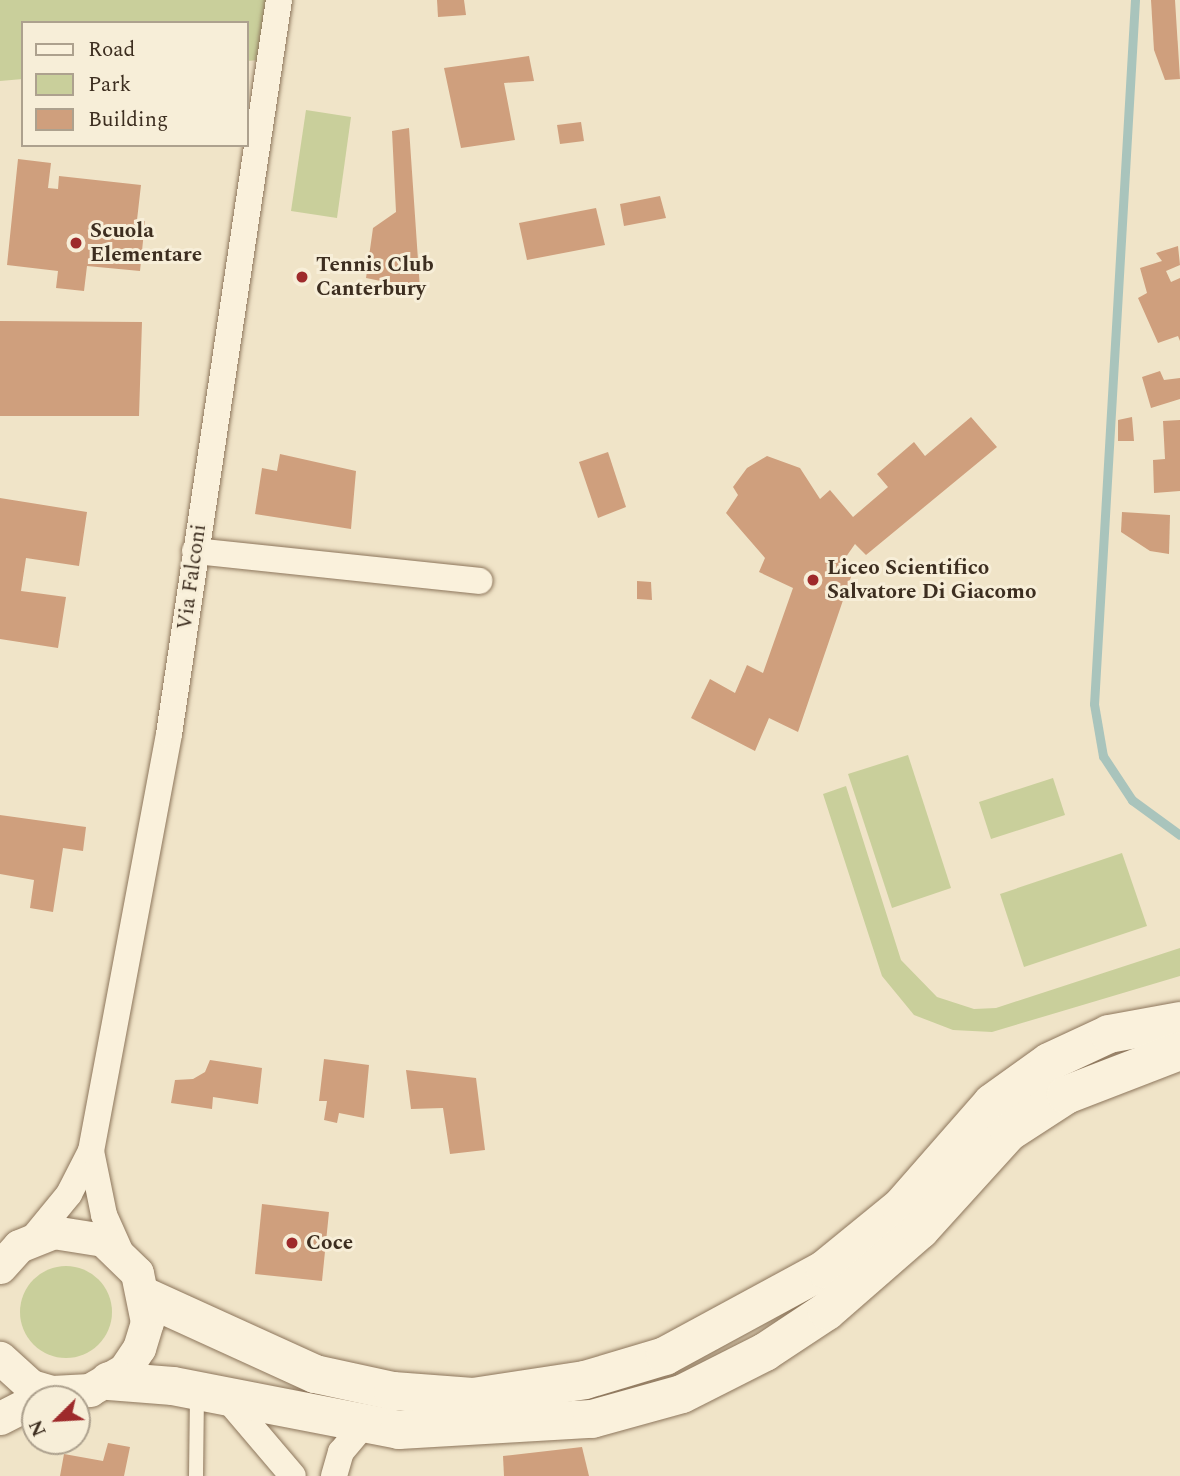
<!DOCTYPE html>
<html>
<head>
<meta charset="utf-8">
<style>
	body { margin:0 }
	#map { position:relative; width:1180px; height:1476px; overflow:hidden; background:#f0e4c8; font-family:Spectral,serif }
	div>[style] { position:absolute }
	[style*='--x'] { left:calc(var(--x)*1px); top:calc(var(--y)*1px); width:calc(var(--w)*1px); rotate:calc(var(--a)*1deg) }
	.green>* { inset:0; background:#c9cf9b }
	.round { border-radius:50% }
	.stream>* { height:9px; margin:-4.5px; padding:0 4.5px; transform-origin:4.5px; border-radius:4.5px; background:#a9c4bc }
	.building>* { inset:0; background:#cf9f7d }
	.roads { filter:drop-shadow(0 0 2px #8d765c) drop-shadow(0 0 2px #8d765c) }
	.service>* { height:14px; margin:-7px; padding:0 7px; transform-origin:7px; border-radius:7px; background:#faf1dc }
	.minor>* { height:26px; margin:-13px; padding:0 13px; transform-origin:13px; border-radius:13px; background:#faf1dc }
	.tertiary>* { height:33px; margin:-16.5px; padding:0 16.5px; transform-origin:16.5px; border-radius:16.5px; background:#faf1dc }
	.secondary>* { height:38px; margin:-19px; padding:0 19px; transform-origin:19px; border-radius:19px; background:#faf1dc }
	.dots>* { width:19px; height:19px; translate:-50% -50%; box-sizing:border-box; border:4px solid #f7eed8; border-radius:50% }
	span { translate:-50% -50%; white-space:nowrap; text-align:center; line-height:1.15; -webkit-text-stroke:6px #f7eed8; paint-order:stroke }
	.poi-label { font-size:21px; color:#3d2e20; font-weight:700 }
	.left { translate:0 -50%; text-align:left }
	.street-label { font-size:21px; color:#3d2e20 }
	.legend { position:absolute; left:21px; top:21px; width:228px; height:126px; box-sizing:border-box; background:#f7eed8; border:2px solid #ada18e; margin:0; padding:9px 12px; list-style:none; font-size:21px; color:#3d2e20 }
	.legend li { display:flex; align-items:center; gap:14px; height:35px }
	.legend b { width:35px; border:2px solid #ada18e }
	.north { position:absolute; left:21px; top:1385px; width:70px; height:70px; box-sizing:border-box; background:#f7eed8; border:2px solid #ada18e; border-radius:50%; rotate:246deg; font-size:19px; font-weight:700; line-height:28px; text-align:center; color:#3d2e20 }
	.north::after { content:''; display:block; margin:auto; width:24px; height:32px; background:#9e2a2b; clip-path:polygon(50% 0,100% 100%,50% 72%,0 100%) }
</style>
</head>
<body>
<div id="map">
	<div class="green">
		<div style="clip-path:polygon(0 0,269px 0,261px 60px,247px 61px,247px 23px,23px 23px,23px 79px,0 81px)"></div>
		<div style="clip-path:polygon(306px 110px,351px 117px,337px 218px,291px 211px)"></div>
		<div style="clip-path:polygon(908px 755px,951px 888px,892px 908px,848px 774px)"></div>
		<div style="clip-path:polygon(1053px 778px,1065px 815px,991px 839px,979px 802px)"></div>
		<div style="clip-path:polygon(846px 786px,901px 960px,937px 997px,974px 1009px,996px 1008px,1180px 948px,1180px 976px,992px 1032px,953px 1030px,914px 1015px,882px 976px,823px 794px)"></div>
		<div style="clip-path:polygon(1122px 853px,1147px 926px,1024px 967px,1000px 894px)"></div>
		<div class="round" style="left:20px;top:1266px;width:92px;height:92px"></div>
	</div>
	<div class="stream">
		<div style="--x:1135;--y:0;--w:705;--a:93.33"></div>
		<div style="--x:1094;--y:704;--w:53;--a:80.2"></div>
		<div style="--x:1103;--y:756;--w:53;--a:56.6"></div>
		<div style="--x:1132;--y:800;--w:59;--a:36.1"></div>
	</div>
	<div class="building">
		<div style="clip-path:polygon(437px 0,464px 0,466px 15px,438px 17px)"></div>
		<div style="clip-path:polygon(1151px 0,1175px 0,1180px 79px,1165px 80px,1154px 50px)"></div>
		<div style="clip-path:polygon(529px 56px,534px 81px,504px 83px,515px 140px,461px 148px,444px 68px)"></div>
		<div style="clip-path:polygon(581px 122px,584px 141px,560px 144px,557px 125px)"></div>
		<div style="clip-path:polygon(409px 128px,420px 289px,366px 278px,373px 228px,396px 212px,392px 131px)"></div>
		<div style="clip-path:polygon(18px 159px,51px 163px,48px 188px,58px 189px,59px 176px,141px 185px,137px 220px,145px 221px,140px 271px,87px 266px,84px 291px,56px 288px,58px 271px,7px 265px)"></div>
		<div style="clip-path:polygon(660px 196px,666px 218px,624px 226px,620px 204px)"></div>
		<div style="clip-path:polygon(596px 208px,605px 245px,527px 260px,519px 223px)"></div>
		<div style="clip-path:polygon(1178px 246px,1180px 265px,1166px 271px,1171px 282px,1180px 278px,1180px 341px,1178px 336px,1158px 343px,1138px 298px,1147px 293px,1140px 268px,1162px 261px,1156px 253px)"></div>
		<div style="clip-path:polygon(0 321px,142px 322px,139px 416px,0 416px)"></div>
		<div style="clip-path:polygon(1160px 371px,1164px 380px,1180px 378px,1180px 399px,1151px 408px,1142px 377px)"></div>
		<div style="clip-path:polygon(971px 417px,997px 447px,866px 555px,855px 544px,841px 564px,853px 571px,798px 732px,769px 718px,755px 751px,691px 718px,710px 679px,735px 693px,747px 665px,763px 673px,793px 588px,759px 572px,765px 558px,726px 513px,738px 495px,733px 487px,747px 468px,767px 456px,800px 468px,820px 499px,830px 490px,853px 517px,888px 487px,877px 474px,914px 442px,925px 456px)"></div>
		<div style="clip-path:polygon(1132px 417px,1134px 441px,1118px 441px,1118px 420px)"></div>
		<div style="clip-path:polygon(1180px 420px,1180px 491px,1154px 493px,1153px 460px,1165px 459px,1163px 421px)"></div>
		<div style="clip-path:polygon(608px 452px,626px 507px,598px 518px,579px 462px)"></div>
		<div style="clip-path:polygon(280px 454px,356px 471px,351px 529px,255px 514px,262px 468px,277px 471px)"></div>
		<div style="clip-path:polygon(0 498px,87px 512px,79px 566px,26px 558px,21px 591px,66px 597px,58px 648px,0 639px)"></div>
		<div style="clip-path:polygon(1122px 512px,1170px 515px,1169px 554px,1150px 551px,1121px 532px)"></div>
		<div style="clip-path:polygon(637px 581px,651px 582px,652px 600px,637px 599px)"></div>
		<div style="clip-path:polygon(0 815px,86px 827px,83px 851px,63px 848px,53px 912px,30px 908px,34px 880px,0 874px)"></div>
		<div style="clip-path:polygon(324px 1059px,369px 1065px,364px 1118px,339px 1113px,337px 1123px,324px 1120px,327px 1101px,319px 1101px)"></div>
		<div style="clip-path:polygon(210px 1060px,262px 1068px,258px 1104px,213px 1097px,212px 1109px,171px 1103px,175px 1080px,193px 1079px,205px 1072px)"></div>
		<div style="clip-path:polygon(406px 1070px,476px 1078px,485px 1150px,450px 1154px,443px 1108px,411px 1109px)"></div>
		<div style="clip-path:polygon(262px 1204px,329px 1212px,322px 1281px,255px 1274px)"></div>
		<div style="clip-path:polygon(108px 1443px,130px 1447px,124px 1476px,60px 1476px,64px 1454px,103px 1461px)"></div>
		<div style="clip-path:polygon(582px 1447px,589px 1476px,504px 1476px,503px 1456px)"></div>
	</div>
	<div class="roads">
		<div class="service">
			<div style="--x:196;--y:1476;--w:83;--a:-89.3"></div>
		</div>
		<div class="minor">
			<div style="--x:195;--y:551;--w:286;--a:6"></div>
			<div style="--x:91;--y:1151;--w:65;--a:78.5"></div>
			<div style="--x:104;--y:1215;--w:39;--a:66"></div>
			<div style="--x:33;--y:1238;--w:57;--a:-50.7"></div>
			<div style="--x:69;--y:1194;--w:48;--a:-62.9"></div>
			<div style="--x:91;--y:1151;--w:424;--a:-79.4"></div>
			<div style="--x:169;--y:734;--w:742;--a:-81.48"></div>
			<div style="--x:224;--y:1395;--w:106;--a:49.6"></div>
			<div style="--x:334;--y:1476;--w:25;--a:-74"></div>
			<div style="--x:341;--y:1452;--w:34;--a:-50"></div>
		</div>
		<div class="tertiary">
			<div style="--x:0;--y:1267;--w:28;--a:-48"></div>
			<div style="--x:19;--y:1246;--w:37;--a:-22"></div>
			<div style="--x:53;--y:1232;--w:51;--a:9.1"></div>
			<div style="--x:103;--y:1240;--w:47;--a:44.1"></div>
			<div style="--x:137;--y:1273;--w:50;--a:78.5"></div>
			<div style="--x:147;--y:1322;--w:27;--a:107"></div>
			<div style="--x:139;--y:1348;--w:27;--a:124"></div>
			<div style="--x:124;--y:1370;--w:39;--a:150"></div>
			<div style="--x:90;--y:1390;--w:38;--a:177"></div>
			<div style="--x:52;--y:1392;--w:22;--a:-164"></div>
			<div style="--x:31;--y:1386;--w:42;--a:-137.9"></div>
			<div style="--x:0;--y:1418;--w:39;--a:-27"></div>
		</div>
		<div class="secondary">
			<div style="--x:146;--y:1297;--w:186;--a:24.5"></div>
			<div style="--x:315;--y:1374;--w:80;--a:12.3"></div>
			<div style="--x:393;--y:1391;--w:80;--a:4.3"></div>
			<div style="--x:473;--y:1397;--w:113;--a:-8.6"></div>
			<div style="--x:585;--y:1380;--w:84;--a:-16.7"></div>
			<div style="--x:665;--y:1356;--w:182;--a:-28.5"></div>
			<div style="--x:825;--y:1269;--w:98;--a:-39.2"></div>
			<div style="--x:901;--y:1207;--w:138;--a:-48.8"></div>
			<div style="--x:992;--y:1103;--w:70;--a:-35.7"></div>
			<div style="--x:1049;--y:1062;--w:66;--a:-25"></div>
			<div style="--x:1109;--y:1034;--w:72;--a:-10.4"></div>
			<div style="--x:109;--y:1381;--w:64;--a:4.5"></div>
			<div style="--x:173;--y:1386;--w:230;--a:11"></div>
			<div style="--x:399;--y:1430;--w:193;--a:-3.3"></div>
			<div style="--x:592;--y:1419;--w:93;--a:-15.5"></div>
			<div style="--x:682;--y:1394;--w:93;--a:-26.8"></div>
			<div style="--x:765;--y:1352;--w:74;--a:-33.5"></div>
			<div style="--x:827;--y:1311;--w:123;--a:-41.1"></div>
			<div style="--x:920;--y:1230;--w:132;--a:-47.8"></div>
			<div style="--x:1009;--y:1132;--w:68;--a:-33"></div>
			<div style="--x:1066;--y:1095;--w:122;--a:-21.1"></div>
		</div>
	</div>
	<div class="dots">
		<div style="left:76px;top:243px;background:#9e2a2b"></div>
		<div style="left:302px;top:277px;background:#9e2a2b"></div>
		<div style="left:813px;top:580px;background:#9e2a2b"></div>
		<div style="left:292px;top:1243px;background:#9e2a2b"></div>
	</div>
	<div class="poi-label">
		<span class="left" style="left:90px;top:243px">Scuola<br>Elementare</span>
		<span class="left" style="left:316px;top:277px">Tennis Club<br>Canterbury</span>
		<span class="left" style="left:827px;top:580px">Liceo Scientifico<br>Salvatore Di Giacomo</span>
		<span class="left" style="left:306px;top:1243px">Coce</span>
	</div>
	<div class="street-label">
		<span style="left:192px;top:577px;rotate:-82deg">Via Falconi</span>
	</div>
	<ul class="legend">
	<li><b style="height:9px;background:#faf1dc"></b>Road</li>
	<li><b style="height:19px;background:#c9cf9b"></b>Park</li>
	<li><b style="height:19px;background:#cf9f7d"></b>Building</li>
	</ul>
	<div class="north">N</div>
</div>
</body>
</html>
